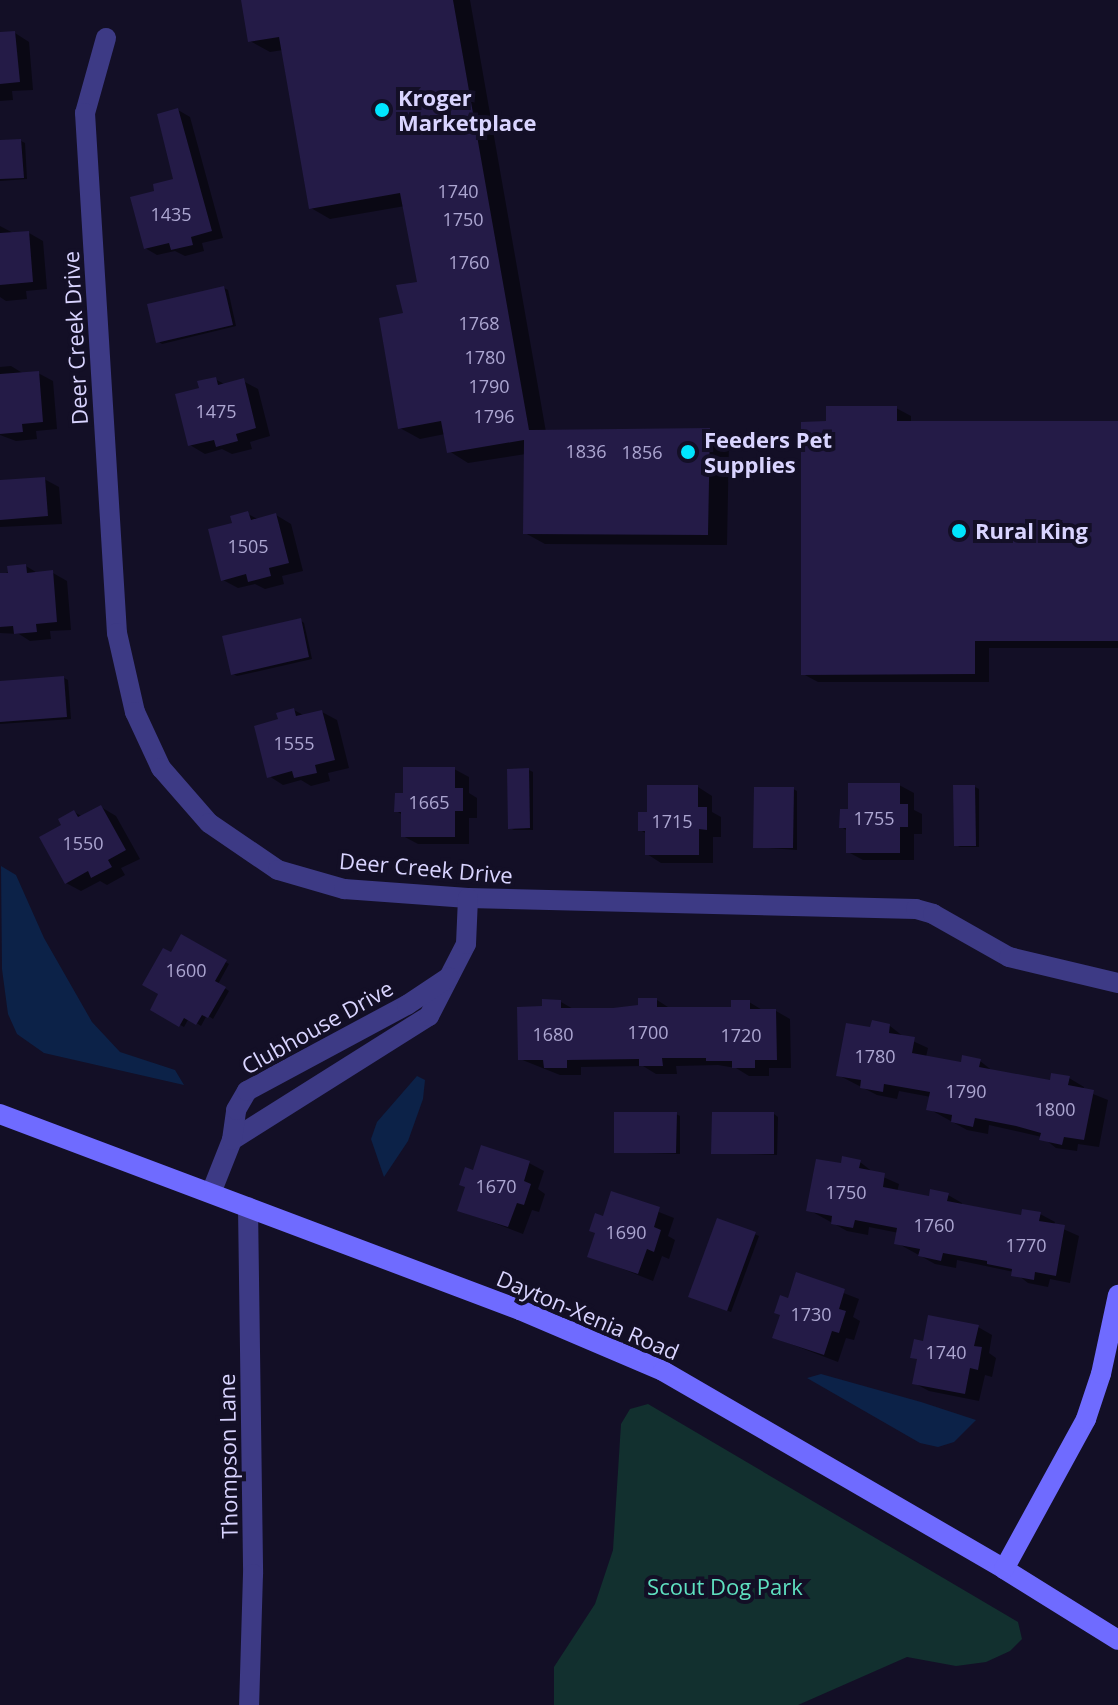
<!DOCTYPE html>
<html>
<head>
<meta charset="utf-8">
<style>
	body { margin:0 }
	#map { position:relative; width:1118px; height:1705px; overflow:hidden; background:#130f26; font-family:"Open Sans",sans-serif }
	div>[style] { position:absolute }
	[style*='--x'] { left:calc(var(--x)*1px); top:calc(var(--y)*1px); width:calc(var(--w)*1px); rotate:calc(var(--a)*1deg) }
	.green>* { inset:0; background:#12302f }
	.water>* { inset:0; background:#0c2248 }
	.shadow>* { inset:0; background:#0007 }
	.building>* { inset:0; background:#241b47 }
	.street>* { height:20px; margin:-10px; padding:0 10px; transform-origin:10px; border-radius:10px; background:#3d3a85 }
	.secondary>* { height:20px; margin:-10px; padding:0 10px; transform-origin:10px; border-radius:10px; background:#6f6bff }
	.dots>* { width:22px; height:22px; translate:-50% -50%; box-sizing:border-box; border:4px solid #130f26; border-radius:50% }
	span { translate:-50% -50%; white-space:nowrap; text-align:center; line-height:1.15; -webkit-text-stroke:8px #130f26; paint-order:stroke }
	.number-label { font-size:18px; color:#aca6d1 }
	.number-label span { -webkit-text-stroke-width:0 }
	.poi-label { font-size:22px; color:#d9d4ff; font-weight:700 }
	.left { translate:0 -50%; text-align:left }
	.street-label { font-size:22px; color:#d9d4ff }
	.park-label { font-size:22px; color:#5fe0c0 }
</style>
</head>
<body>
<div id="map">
	<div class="green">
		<div style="clip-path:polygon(648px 1404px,1018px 1622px,1022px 1639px,1010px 1651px,986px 1662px,956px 1666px,907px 1657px,798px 1705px,554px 1705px,554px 1667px,595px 1604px,613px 1550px,621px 1424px,630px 1409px)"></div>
	</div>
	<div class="water">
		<div style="clip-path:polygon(1px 866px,16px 875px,44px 938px,92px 1022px,120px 1052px,175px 1070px,184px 1085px,44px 1053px,17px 1034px,8px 1014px,2px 969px)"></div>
		<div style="clip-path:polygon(417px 1076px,425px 1080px,423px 1099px,408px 1141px,384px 1177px,371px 1139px,377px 1122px)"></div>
		<div style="clip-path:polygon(821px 1374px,921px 1402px,976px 1420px,954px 1442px,938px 1447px,920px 1443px,807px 1378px)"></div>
	</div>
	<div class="shadow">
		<div style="clip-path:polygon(243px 0,470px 0,546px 432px,709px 430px,729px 442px,727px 545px,545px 544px,525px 533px,526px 454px,468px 463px,449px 451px,445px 434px,420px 439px,400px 428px,406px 314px,419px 284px,405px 206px,330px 219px,311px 208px,283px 50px,270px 52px,250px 41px)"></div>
		<div style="clip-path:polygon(15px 33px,29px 42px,33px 90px,12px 91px,13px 100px,0 101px,0 34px)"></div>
		<div style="clip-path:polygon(178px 110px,190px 117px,223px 238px,202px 243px,204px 251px,185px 256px,175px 251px,157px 255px,145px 248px,157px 193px,176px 181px)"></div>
		<div style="clip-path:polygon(21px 141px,25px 143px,27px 179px,0 181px,0 142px)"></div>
		<div style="clip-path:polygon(0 226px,15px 234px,29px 233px,43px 241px,47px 289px,26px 291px,27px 299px,6px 301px,0 297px)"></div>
		<div style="clip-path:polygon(224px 288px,228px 290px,236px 326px,162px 344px,158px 341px)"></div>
		<div style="clip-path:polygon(11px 366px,24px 374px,38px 373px,53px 381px,57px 429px,36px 431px,37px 439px,16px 441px,0 435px,0 367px)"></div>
		<div style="clip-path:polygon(215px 379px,226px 385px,243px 381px,258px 389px,270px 436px,250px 442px,252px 449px,232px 454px,222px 449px,205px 454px,190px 445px)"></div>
		<div style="clip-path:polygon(896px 408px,911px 416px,911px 423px,1118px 423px,1118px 648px,989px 648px,989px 682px,818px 682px,803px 674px,828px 423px)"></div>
		<div style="clip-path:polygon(44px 479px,59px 487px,62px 524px,0 527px,0 482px)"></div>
		<div style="clip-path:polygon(248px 514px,259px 520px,276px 515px,291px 524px,303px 571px,282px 576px,284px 584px,265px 589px,255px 584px,238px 588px,223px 580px,235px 524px)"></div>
		<div style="clip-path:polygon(26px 566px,39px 574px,53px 573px,67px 581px,71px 630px,50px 631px,51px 639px,30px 641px,19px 634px,0 633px,0 575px)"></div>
		<div style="clip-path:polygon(300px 620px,304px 623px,312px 659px,237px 676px,233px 674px)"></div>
		<div style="clip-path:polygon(64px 678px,68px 680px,71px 719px,0 724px,0 683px)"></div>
		<div style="clip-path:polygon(294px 710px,305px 716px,322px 712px,337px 720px,349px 768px,328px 773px,330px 781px,311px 786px,301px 780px,283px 785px,269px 776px)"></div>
		<div style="clip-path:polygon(454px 769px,469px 777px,469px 793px,477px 798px,477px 818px,469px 818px,469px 844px,418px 844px,403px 836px,403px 815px,396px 811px,405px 795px)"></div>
		<div style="clip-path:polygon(529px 770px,533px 772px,533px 830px,514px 830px,510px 828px)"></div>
		<div style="clip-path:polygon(899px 785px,914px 793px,914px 810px,922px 814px,922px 834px,914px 834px,914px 860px,863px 860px,848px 852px,848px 831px,841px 827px,850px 811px)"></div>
		<div style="clip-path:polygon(698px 787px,712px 796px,712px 812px,721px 817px,721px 837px,713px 837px,713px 863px,661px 863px,647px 854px,647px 834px,640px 830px)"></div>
		<div style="clip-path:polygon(975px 787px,979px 789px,979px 847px,960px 847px,956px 845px)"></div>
		<div style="clip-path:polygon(793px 789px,797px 791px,797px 850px,755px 847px)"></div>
		<div style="clip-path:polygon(101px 807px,116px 816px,140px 859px,121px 868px,125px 875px,107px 885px,100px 881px,81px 891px,66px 883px,74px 812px,83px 817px)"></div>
		<div style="clip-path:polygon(182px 937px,229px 964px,218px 984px,229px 991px,213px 1019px,207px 1015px,201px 1026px,189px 1018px,184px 1027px,152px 1009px)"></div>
		<div style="clip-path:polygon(657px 1000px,671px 1009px,733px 1009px,749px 1002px,764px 1011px,776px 1011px,790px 1019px,791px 1068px,769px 1068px,769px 1076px,749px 1076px,736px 1068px,718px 1065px,676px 1066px,677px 1074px,656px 1074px,643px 1066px,581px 1067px,581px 1075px,560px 1075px,520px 1059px,545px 1008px,561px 1002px,575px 1010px,640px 1007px)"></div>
		<div style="clip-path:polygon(890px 1026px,904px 1037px,928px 1048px,926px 1057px,962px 1064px,980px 1061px,994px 1072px,1052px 1082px,1069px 1078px,1084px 1087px,1083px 1090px,1108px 1100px,1099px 1147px,1078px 1144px,1077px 1151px,1056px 1148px,1042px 1137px,989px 1125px,988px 1134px,967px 1130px,929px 1109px,931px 1097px,899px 1091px,897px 1099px,877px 1095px,838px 1075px,872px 1030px)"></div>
		<div style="clip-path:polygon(676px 1114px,680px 1116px,680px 1154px,616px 1152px)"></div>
		<div style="clip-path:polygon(774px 1114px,778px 1117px,777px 1155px,713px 1153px)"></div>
		<div style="clip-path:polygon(860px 1162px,874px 1173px,899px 1184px,897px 1192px,930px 1198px,948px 1195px,962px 1203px,962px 1206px,1023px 1218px,1040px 1214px,1055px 1222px,1054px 1225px,1079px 1236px,1070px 1283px,1050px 1279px,1048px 1287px,1028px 1283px,1014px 1272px,957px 1260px,956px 1268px,935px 1264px,897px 1243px,899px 1233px,869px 1227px,868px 1235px,847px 1231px,809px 1210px,842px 1166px)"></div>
		<div style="clip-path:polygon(529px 1163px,544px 1171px,538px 1189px,545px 1194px,539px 1212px,532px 1210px,523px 1234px,460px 1210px)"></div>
		<div style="clip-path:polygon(613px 1194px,674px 1218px,668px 1236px,675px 1240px,669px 1259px,662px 1256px,653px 1281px,590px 1256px)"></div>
		<div style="clip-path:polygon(719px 1220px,759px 1236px,731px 1312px,695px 1298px)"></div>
		<div style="clip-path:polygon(797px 1275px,859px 1299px,853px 1317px,860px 1321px,854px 1340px,846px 1338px,838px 1362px,775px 1338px)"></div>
		<div style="clip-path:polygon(978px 1327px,992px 1335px,989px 1353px,996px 1358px,992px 1377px,985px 1375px,979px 1401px,929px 1391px,914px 1383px,919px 1360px,913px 1356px)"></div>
	</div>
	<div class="building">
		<div style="clip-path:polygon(241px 0,453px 0,529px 430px,710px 428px,708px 535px,523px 534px,524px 440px,447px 453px,441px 421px,398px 429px,379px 318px,403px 313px,396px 285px,417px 282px,400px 193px,309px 209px,279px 37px,248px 42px)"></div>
		<div style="clip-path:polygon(15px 31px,20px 82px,0 84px,0 32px)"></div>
		<div style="clip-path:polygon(178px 108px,212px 231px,191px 237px,193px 245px,171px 250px,169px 243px,144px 249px,130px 197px,154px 191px,153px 184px,173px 179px,157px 114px)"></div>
		<div style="clip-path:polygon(21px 139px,24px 178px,0 179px,0 140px)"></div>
		<div style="clip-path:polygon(29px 231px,33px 282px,0 285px,0 233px)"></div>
		<div style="clip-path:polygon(224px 286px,233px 325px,156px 343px,147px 304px)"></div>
		<div style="clip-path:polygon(39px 371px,43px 422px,22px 424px,23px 432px,0 434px,0 374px)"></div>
		<div style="clip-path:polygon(216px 377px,218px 385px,244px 378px,256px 428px,236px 434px,238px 441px,216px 447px,214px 440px,188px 446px,175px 394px,199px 388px,197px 381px)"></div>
		<div style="clip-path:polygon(826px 406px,897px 406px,897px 421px,1118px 421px,1118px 641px,975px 641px,975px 674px,801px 675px,801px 422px,826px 421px)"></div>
		<div style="clip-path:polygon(45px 477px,48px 516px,0 520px,0 480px)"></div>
		<div style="clip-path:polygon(248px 511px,251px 520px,276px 513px,289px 563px,269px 568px,271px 576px,248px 582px,246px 574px,221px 581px,208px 529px,232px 523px,230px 516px)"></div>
		<div style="clip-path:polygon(26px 564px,27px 573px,53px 570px,57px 622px,36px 624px,37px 632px,14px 634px,13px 626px,0 627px,0 573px,8px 573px,7px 566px)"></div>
		<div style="clip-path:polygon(301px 618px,309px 657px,231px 675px,222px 636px)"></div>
		<div style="clip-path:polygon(64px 676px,67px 717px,0 722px,0 681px)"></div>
		<div style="clip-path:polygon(294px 708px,296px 716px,322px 710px,335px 760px,315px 765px,317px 773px,294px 778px,292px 771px,267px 778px,254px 726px,278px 719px,276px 713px)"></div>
		<div style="clip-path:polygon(403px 767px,455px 767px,455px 788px,463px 788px,463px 811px,455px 811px,455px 837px,401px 837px,401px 812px,394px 812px,395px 793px,403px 793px)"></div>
		<div style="clip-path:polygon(529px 768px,530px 828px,508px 829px,507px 769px)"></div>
		<div style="clip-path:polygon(848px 783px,900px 783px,900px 804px,908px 804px,908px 827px,900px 827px,900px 853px,846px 853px,846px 828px,839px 828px,840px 809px,848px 809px)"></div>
		<div style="clip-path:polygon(647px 785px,698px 785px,698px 807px,707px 807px,707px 830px,699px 829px,699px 855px,645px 855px,645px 831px,638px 831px,638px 812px,647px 812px)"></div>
		<div style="clip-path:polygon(953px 785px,975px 785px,976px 846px,954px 846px)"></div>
		<div style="clip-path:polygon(754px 787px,794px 787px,793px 848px,753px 848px)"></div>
		<div style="clip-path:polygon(101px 805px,126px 850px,108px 860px,112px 867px,91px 878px,88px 871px,65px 884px,39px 837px,61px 825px,58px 819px,74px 810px,78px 817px)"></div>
		<div style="clip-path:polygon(181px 934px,227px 960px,215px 981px,226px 987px,208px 1018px,202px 1015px,196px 1025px,184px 1018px,179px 1027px,150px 1010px,158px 994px,142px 985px,163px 948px,171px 952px)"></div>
		<div style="clip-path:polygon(638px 998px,657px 998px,657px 1007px,731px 1007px,731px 1000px,750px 1000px,750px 1009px,776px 1009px,777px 1060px,755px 1060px,755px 1068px,732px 1068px,732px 1061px,706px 1061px,706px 1058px,662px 1058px,663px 1066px,639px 1066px,639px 1059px,567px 1060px,567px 1068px,544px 1068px,543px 1060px,518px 1060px,517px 1007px,542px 1006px,542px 999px,561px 1000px,561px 1008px,613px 1008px,638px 1005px)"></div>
		<div style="clip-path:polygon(872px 1020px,890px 1024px,889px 1033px,915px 1037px,912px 1053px,961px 1062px,962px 1055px,981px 1059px,979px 1067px,1050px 1080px,1051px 1073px,1070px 1076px,1068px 1085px,1094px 1090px,1084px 1140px,1064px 1137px,1062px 1145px,1039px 1140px,1041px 1133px,1016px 1126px,975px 1118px,973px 1127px,951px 1122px,952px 1115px,926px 1110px,930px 1092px,884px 1084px,883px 1092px,860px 1088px,861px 1080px,836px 1076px,846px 1023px,870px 1027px)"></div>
		<div style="clip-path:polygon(614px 1112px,677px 1112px,676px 1153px,614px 1153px)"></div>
		<div style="clip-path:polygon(712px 1112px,774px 1112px,774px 1154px,711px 1154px)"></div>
		<div style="clip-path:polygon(481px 1145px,530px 1161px,524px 1181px,531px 1184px,524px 1205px,517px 1203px,508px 1227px,457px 1211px,465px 1187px,459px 1185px,465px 1167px,473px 1170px)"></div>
		<div style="clip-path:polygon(842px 1156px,861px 1160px,859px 1168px,885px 1173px,883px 1187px,929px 1196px,930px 1189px,949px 1193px,947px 1201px,1021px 1215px,1022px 1209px,1041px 1212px,1039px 1221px,1065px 1225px,1056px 1276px,1035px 1272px,1034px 1280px,1011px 1276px,1012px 1269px,987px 1264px,987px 1261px,943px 1253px,941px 1261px,918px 1256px,920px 1249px,894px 1244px,897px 1228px,855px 1220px,853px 1228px,831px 1224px,832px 1216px,806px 1211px,816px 1159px,841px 1163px)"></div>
		<div style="clip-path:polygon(611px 1191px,660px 1207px,654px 1227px,661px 1230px,654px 1252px,647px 1249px,638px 1274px,587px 1257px,595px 1233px,589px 1231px,595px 1213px,603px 1216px)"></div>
		<div style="clip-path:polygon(717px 1218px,756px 1232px,727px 1311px,688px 1297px)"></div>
		<div style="clip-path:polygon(796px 1272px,845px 1289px,839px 1309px,846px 1311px,839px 1333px,832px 1331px,824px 1355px,772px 1338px,780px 1315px,774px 1313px,780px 1295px,788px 1298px)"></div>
		<div style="clip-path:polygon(928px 1315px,979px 1325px,974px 1346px,982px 1347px,978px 1370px,970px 1368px,965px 1394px,912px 1384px,917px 1359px,910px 1358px,914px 1339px,923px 1341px)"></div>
	</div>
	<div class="street">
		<div style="--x:106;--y:38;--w:78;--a:105.6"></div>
		<div style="--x:85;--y:113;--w:521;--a:86.48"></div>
		<div style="--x:117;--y:633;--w:81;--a:77.2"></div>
		<div style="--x:135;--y:712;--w:62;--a:65.1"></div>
		<div style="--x:161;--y:768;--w:73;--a:48.9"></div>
		<div style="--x:209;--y:823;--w:83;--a:34.3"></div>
		<div style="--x:278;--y:870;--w:69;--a:16.1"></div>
		<div style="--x:344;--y:889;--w:124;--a:4.2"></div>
		<div style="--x:468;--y:898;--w:448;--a:1.4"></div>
		<div style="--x:916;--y:909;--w:18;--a:16"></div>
		<div style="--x:933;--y:914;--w:87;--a:29.5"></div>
		<div style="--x:1009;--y:957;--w:112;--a:13.4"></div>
		<div style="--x:232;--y:1140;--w:233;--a:-32.2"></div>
		<div style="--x:429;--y:1016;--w:81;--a:-62.8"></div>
		<div style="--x:466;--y:944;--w:46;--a:-87.5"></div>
		<div style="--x:211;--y:1193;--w:57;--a:-68.4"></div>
		<div style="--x:232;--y:1140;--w:30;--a:-82"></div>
		<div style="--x:236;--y:1110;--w:22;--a:-60"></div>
		<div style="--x:247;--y:1091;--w:182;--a:-28.3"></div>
		<div style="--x:407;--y:1005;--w:50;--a:-33.7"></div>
		<div style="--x:248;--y:1207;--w:367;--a:89.2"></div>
		<div style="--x:253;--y:1574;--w:131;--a:91.7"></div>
	</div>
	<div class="secondary">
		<div style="--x:0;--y:1114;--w:556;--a:20.65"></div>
		<div style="--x:520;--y:1310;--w:155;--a:23.1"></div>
		<div style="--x:663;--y:1371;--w:394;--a:30.1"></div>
		<div style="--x:1004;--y:1569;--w:134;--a:31.9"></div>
		<div style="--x:1004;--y:1569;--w:171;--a:-61.3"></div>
		<div style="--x:1086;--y:1419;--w:47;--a:-71.6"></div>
		<div style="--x:1101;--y:1374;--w:81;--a:-77.9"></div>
	</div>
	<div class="dots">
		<div style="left:382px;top:110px;background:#00e5ff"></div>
		<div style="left:688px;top:452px;background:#00e5ff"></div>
		<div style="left:959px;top:531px;background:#00e5ff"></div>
	</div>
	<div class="number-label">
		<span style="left:458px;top:191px">1740</span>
		<span style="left:171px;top:214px">1435</span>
		<span style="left:463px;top:219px">1750</span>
		<span style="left:469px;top:262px">1760</span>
		<span style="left:479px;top:323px">1768</span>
		<span style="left:485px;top:357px">1780</span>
		<span style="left:489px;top:386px">1790</span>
		<span style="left:216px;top:411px">1475</span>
		<span style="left:494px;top:416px">1796</span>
		<span style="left:586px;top:451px">1836</span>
		<span style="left:642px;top:452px">1856</span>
		<span style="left:248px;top:546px">1505</span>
		<span style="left:294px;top:743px">1555</span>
		<span style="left:429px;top:802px">1665</span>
		<span style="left:874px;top:818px">1755</span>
		<span style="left:672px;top:821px">1715</span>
		<span style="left:83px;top:843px">1550</span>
		<span style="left:186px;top:970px">1600</span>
		<span style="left:648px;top:1032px">1700</span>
		<span style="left:553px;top:1034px">1680</span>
		<span style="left:741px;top:1035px">1720</span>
		<span style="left:875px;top:1056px">1780</span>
		<span style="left:966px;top:1091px">1790</span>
		<span style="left:1055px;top:1109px">1800</span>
		<span style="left:496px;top:1186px">1670</span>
		<span style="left:846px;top:1192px">1750</span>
		<span style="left:934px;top:1225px">1760</span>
		<span style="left:626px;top:1232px">1690</span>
		<span style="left:1026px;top:1245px">1770</span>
		<span style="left:811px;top:1314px">1730</span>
		<span style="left:946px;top:1352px">1740</span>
	</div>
	<div class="poi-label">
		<span class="left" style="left:398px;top:110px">Kroger<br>Marketplace</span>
		<span class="left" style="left:704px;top:452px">Feeders Pet<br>Supplies</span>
		<span class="left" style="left:975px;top:531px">Rural King</span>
	</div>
	<div class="street-label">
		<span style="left:75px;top:338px;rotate:-93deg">Deer Creek Drive</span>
		<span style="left:426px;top:868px;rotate:5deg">Deer Creek Drive</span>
		<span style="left:317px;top:1027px;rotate:-29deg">Clubhouse Drive</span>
		<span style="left:588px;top:1315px;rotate:23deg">Dayton-Xenia Road</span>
		<span style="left:228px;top:1456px;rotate:-91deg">Thompson Lane</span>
	</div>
	<div class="park-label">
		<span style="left:725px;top:1587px">Scout Dog Park</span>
	</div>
</div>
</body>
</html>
